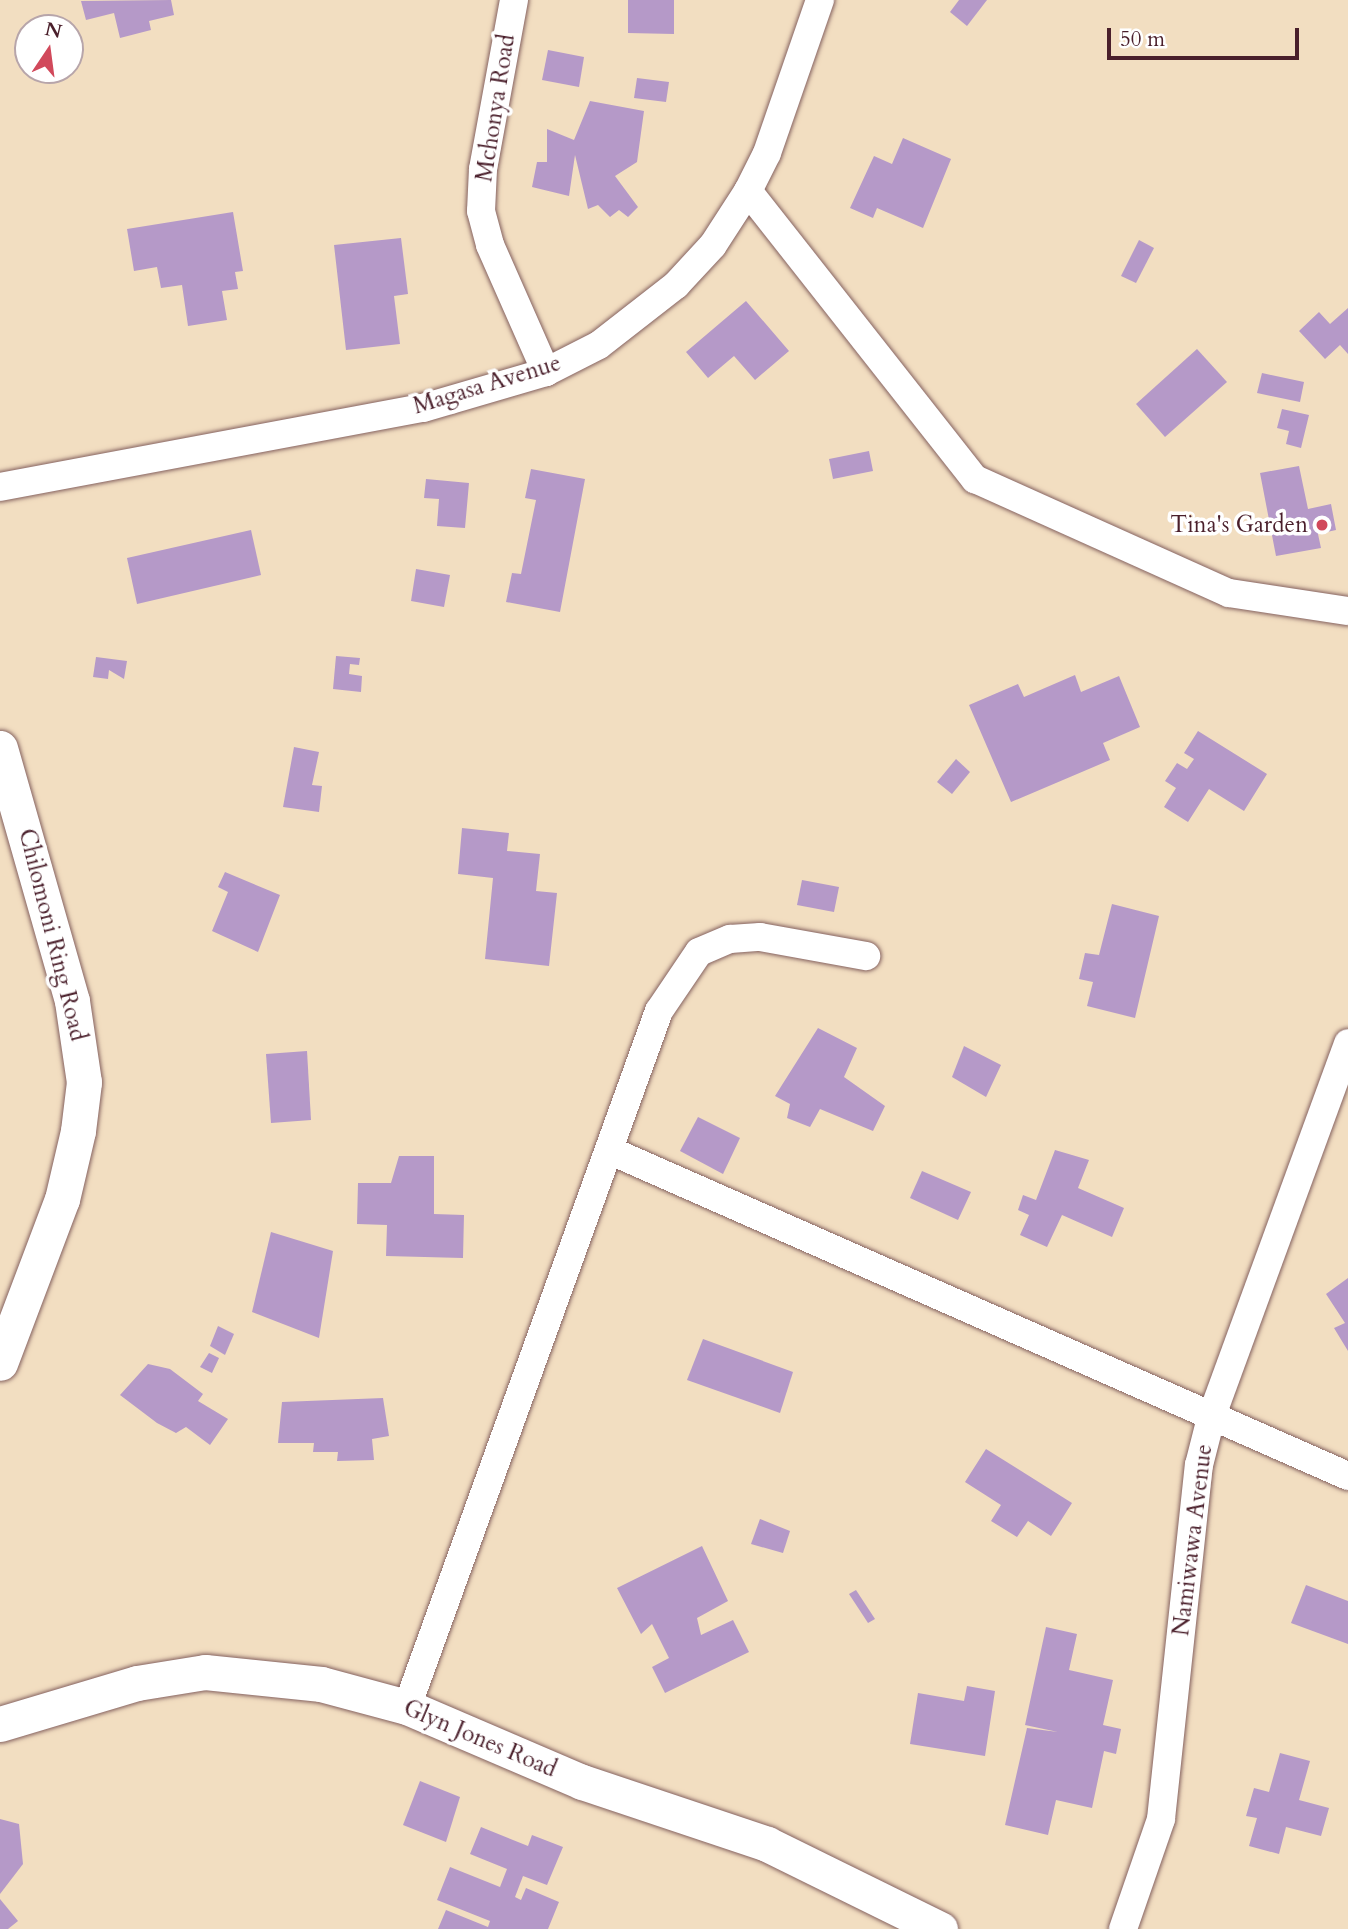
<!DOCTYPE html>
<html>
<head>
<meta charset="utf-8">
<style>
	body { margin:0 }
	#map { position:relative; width:1348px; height:1929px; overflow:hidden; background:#f2dec1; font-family:Cardo,serif }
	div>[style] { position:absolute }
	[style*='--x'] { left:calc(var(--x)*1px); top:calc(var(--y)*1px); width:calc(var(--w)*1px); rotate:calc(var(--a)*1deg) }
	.building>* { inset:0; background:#b599c8 }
	.roads { filter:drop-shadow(0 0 2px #856260) drop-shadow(0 0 2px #856260) }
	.minor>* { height:28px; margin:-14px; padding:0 14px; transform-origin:14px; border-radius:14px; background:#fff }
	.tertiary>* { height:35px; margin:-17.5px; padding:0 17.5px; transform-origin:17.5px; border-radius:17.5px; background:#fff }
	.dots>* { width:19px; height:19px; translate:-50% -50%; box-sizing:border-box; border:4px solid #fff; border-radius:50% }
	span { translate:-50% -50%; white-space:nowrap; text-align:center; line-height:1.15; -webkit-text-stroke:7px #fff; paint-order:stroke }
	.street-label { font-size:23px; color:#4a1f2b }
	.poi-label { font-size:23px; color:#4a1f2b }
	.right { translate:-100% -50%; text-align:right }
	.north { position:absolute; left:14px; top:14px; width:70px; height:70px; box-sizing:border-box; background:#fff; border:2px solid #b7a5aa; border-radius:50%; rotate:13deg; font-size:19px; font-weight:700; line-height:28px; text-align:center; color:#4a1f2b }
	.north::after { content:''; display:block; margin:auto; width:24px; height:32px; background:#d1495b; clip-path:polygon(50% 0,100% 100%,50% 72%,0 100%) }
	.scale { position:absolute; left:1107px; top:28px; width:192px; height:32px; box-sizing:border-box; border:4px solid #4a1f2b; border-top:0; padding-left:9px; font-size:21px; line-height:24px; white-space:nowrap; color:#4a1f2b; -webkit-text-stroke:5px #fff; paint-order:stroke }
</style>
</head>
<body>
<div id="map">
	<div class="building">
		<div style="clip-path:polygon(171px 0,174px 15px,149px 21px,151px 30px,120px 38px,114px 13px,86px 20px,81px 1px)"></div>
		<div style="clip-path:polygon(628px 0,674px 0,674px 34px,628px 33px)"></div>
		<div style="clip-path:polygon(959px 0,987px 0,967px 26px,950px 12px)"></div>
		<div style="clip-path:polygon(548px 50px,584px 57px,579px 87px,542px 80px)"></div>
		<div style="clip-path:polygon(637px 78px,669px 82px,666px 102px,634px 98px)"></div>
		<div style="clip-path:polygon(590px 101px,644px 111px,637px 162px,615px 176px,638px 207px,628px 217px,619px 210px,610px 217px,598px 205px,588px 209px,575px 155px,569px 196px,532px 187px,537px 162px,547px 162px,547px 129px,574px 140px)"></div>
		<div style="clip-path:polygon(903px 138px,951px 159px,923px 228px,877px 208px,873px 218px,850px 208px,874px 156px,892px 164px)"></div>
		<div style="clip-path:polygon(233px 212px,243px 271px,235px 272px,238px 289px,222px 291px,227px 320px,188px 326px,182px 285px,161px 288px,157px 267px,134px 271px,127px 229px)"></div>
		<div style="clip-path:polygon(401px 238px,408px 294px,394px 296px,400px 344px,346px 350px,334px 245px)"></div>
		<div style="clip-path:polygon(1139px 240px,1154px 248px,1136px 283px,1121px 276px)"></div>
		<div style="clip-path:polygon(746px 301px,789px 351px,755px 380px,734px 356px,708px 378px,686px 352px)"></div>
		<div style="clip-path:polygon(1348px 308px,1348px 354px,1340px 345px,1325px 359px,1299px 331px,1319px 312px,1330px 324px)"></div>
		<div style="clip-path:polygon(1197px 349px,1227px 382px,1165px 437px,1136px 404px)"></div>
		<div style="clip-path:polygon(1262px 373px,1304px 382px,1300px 402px,1257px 393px)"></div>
		<div style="clip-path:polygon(1282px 409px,1309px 415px,1301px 448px,1286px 444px,1289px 431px,1277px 428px)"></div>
		<div style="clip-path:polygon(869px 451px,873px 471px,833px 479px,829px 459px)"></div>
		<div style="clip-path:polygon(1299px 466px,1308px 509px,1331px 504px,1336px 530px,1318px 534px,1321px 548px,1276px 556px,1260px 473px)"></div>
		<div style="clip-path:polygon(531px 469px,585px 479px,560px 612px,506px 602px,512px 573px,521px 574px,536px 500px,525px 498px)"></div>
		<div style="clip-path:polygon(426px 479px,469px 483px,465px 528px,437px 526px,439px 499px,424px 498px)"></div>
		<div style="clip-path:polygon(251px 530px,261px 575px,137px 604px,127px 558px)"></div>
		<div style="clip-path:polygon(416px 569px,450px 575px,444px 607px,411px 601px)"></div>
		<div style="clip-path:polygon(336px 656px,360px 658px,359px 665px,350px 664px,349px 674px,362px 676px,361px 692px,333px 689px)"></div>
		<div style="clip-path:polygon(96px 657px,127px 661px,124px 679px,109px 670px,108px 679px,93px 677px)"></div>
		<div style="clip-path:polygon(1075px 675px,1081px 692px,1119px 676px,1140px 727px,1103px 743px,1110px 760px,1011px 802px,969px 705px,1018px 684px,1024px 697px)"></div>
		<div style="clip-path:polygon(1198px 731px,1267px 774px,1244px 811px,1209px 789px,1188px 822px,1164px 807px,1176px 788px,1165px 781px,1177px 763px,1187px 769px,1194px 759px,1184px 753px)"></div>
		<div style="clip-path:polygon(294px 747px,319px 752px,312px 785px,322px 786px,319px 812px,283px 807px)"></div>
		<div style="clip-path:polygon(956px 759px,970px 772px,952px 794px,937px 782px)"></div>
		<div style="clip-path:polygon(462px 828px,509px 833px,507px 851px,540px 854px,536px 891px,557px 893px,549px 966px,485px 959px,493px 878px,458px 874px)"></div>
		<div style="clip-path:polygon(225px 872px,280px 895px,258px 952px,212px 931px,228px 892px,218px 887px)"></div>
		<div style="clip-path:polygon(802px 880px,839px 887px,834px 912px,797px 905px)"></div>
		<div style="clip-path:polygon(1112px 904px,1159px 916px,1135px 1018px,1087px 1006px,1093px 982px,1079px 979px,1085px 953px,1099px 955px)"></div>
		<div style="clip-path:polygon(818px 1028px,857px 1048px,844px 1077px,885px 1106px,873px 1131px,820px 1109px,810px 1127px,787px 1118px,790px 1104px,775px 1096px)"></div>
		<div style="clip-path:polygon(964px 1046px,1001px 1065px,986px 1097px,952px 1077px)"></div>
		<div style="clip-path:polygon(307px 1051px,311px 1120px,271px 1123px,266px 1054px)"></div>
		<div style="clip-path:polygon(698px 1117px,740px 1138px,723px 1174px,680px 1151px)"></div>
		<div style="clip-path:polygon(1055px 1150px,1089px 1160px,1078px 1188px,1124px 1208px,1112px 1237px,1062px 1215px,1047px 1247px,1020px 1235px,1029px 1215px,1018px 1210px,1023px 1195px,1036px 1200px)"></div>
		<div style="clip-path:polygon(399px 1156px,434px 1156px,434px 1214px,464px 1215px,463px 1258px,386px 1256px,387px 1225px,357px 1224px,358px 1183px,391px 1183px)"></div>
		<div style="clip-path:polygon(922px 1171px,971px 1192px,958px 1220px,910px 1198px)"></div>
		<div style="clip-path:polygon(271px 1232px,333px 1251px,319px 1338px,252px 1312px)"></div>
		<div style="clip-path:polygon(1348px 1278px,1348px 1351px,1334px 1328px,1345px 1323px,1326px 1294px)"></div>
		<div style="clip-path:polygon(218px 1326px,234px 1334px,225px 1355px,210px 1346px)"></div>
		<div style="clip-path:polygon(703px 1339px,793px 1372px,780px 1413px,687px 1380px)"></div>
		<div style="clip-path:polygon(209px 1353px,219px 1358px,212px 1373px,200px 1367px)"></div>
		<div style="clip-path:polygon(148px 1364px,170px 1369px,203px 1394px,198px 1401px,228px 1419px,210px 1445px,186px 1427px,176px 1433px,157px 1423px,120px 1395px)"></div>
		<div style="clip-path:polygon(383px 1398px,389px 1436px,372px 1439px,374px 1460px,337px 1461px,338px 1452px,313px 1452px,314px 1443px,278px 1443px,282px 1402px)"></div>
		<div style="clip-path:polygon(986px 1449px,1072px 1503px,1051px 1536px,1028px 1521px,1017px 1537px,991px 1521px,1001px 1505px,965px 1482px)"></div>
		<div style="clip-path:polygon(760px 1519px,790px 1531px,783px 1553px,751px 1544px)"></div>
		<div style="clip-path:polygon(702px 1546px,728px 1601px,697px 1618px,701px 1635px,733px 1620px,749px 1652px,665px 1693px,652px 1667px,669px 1658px,652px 1624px,641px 1634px,617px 1588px)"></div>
		<div style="clip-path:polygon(1306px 1585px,1348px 1601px,1348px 1644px,1291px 1623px)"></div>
		<div style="clip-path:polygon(856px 1590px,875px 1619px,868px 1623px,849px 1594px)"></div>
		<div style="clip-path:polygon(1046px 1627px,1077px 1634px,1069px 1670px,1113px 1680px,1103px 1725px,1121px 1729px,1116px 1754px,1104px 1751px,1092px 1808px,1056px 1800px,1048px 1835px,1005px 1825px,1027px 1728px,1058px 1732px,1025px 1725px)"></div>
		<div style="clip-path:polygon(967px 1686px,995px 1691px,985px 1756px,910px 1744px,918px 1693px,964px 1701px)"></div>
		<div style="clip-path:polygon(1280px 1753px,1310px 1761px,1299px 1800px,1329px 1808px,1321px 1836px,1286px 1827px,1279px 1854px,1249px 1846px,1257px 1818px,1246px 1816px,1254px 1788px,1269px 1792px)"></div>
		<div style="clip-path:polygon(420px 1781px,460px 1797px,446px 1842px,403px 1825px)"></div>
		<div style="clip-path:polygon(0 1819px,19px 1824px,23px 1864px,0 1894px)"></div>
		<div style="clip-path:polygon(481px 1827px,528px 1846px,532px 1835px,563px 1847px,547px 1885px,523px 1876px,515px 1897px,521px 1900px,526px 1888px,559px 1902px,548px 1929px,438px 1929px,446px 1910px,488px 1927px,490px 1921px,437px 1900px,450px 1867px,500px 1887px,507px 1869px,470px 1854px)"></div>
		<div style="clip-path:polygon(0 1899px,18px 1921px,8px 1929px,0 1929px)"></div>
	</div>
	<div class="roads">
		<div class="minor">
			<div style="--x:514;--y:0;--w:172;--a:100.4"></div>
			<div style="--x:483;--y:169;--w:42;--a:92.7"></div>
			<div style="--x:481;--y:211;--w:35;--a:75"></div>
			<div style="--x:490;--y:245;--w:139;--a:66.2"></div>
			<div style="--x:748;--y:191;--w:367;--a:51.8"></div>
			<div style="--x:975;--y:479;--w:278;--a:24.2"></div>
			<div style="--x:1229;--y:593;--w:120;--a:8.6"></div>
			<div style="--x:0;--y:487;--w:430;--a:-10.6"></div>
			<div style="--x:423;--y:408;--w:128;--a:-16.3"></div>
			<div style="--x:546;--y:372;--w:59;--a:-27"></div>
			<div style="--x:599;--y:345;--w:98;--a:-37.9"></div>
			<div style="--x:676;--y:285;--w:54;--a:-47.2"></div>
			<div style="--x:713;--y:245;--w:64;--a:-57.1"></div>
			<div style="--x:748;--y:191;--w:42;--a:-63.4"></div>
			<div style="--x:767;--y:153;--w:162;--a:-70.9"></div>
			<div style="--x:611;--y:1151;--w:805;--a:23.8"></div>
			<div style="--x:407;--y:1707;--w:740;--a:-70.1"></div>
			<div style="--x:659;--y:1011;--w:71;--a:-55.9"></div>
			<div style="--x:699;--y:952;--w:34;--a:-23"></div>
			<div style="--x:730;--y:939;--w:30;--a:-4"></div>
			<div style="--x:760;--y:937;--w:108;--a:10.2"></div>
			<div style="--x:1123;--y:1929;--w:116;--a:-70.9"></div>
			<div style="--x:1161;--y:1819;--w:356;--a:-83.9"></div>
			<div style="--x:1199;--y:1465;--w:49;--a:-75.7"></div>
			<div style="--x:1211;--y:1418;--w:399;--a:-69.9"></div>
		</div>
		<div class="tertiary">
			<div style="--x:0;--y:748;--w:263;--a:74.1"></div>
			<div style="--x:72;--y:1001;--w:82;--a:81.6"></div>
			<div style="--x:84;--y:1082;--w:49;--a:97"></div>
			<div style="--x:78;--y:1131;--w:70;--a:103.2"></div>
			<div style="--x:62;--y:1199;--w:175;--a:110.7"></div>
			<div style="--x:0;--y:1724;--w:143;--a:-16.7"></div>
			<div style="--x:137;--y:1683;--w:69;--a:-9.2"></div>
			<div style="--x:205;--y:1672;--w:117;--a:5.9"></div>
			<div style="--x:321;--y:1684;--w:89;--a:15"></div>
			<div style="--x:407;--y:1707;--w:190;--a:23.2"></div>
			<div style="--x:582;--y:1782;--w:195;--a:18.5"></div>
			<div style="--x:767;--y:1844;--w:193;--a:26.2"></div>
		</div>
	</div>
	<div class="dots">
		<div style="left:1322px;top:525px;background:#d1495b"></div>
	</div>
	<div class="street-label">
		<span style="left:496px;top:108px;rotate:-81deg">Mchonya Road</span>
		<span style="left:487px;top:385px;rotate:-17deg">Magasa Avenue</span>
		<span style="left:52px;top:935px;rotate:76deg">Chilomoni Ring Road</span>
		<span style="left:1193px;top:1540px;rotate:-83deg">Namiwawa Avenue</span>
		<span style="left:480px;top:1739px;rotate:23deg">Glyn Jones Road</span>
	</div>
	<div class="poi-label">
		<span class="right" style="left:1308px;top:525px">Tina's Garden</span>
	</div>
	<div class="north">N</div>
	<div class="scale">50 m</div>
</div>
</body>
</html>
